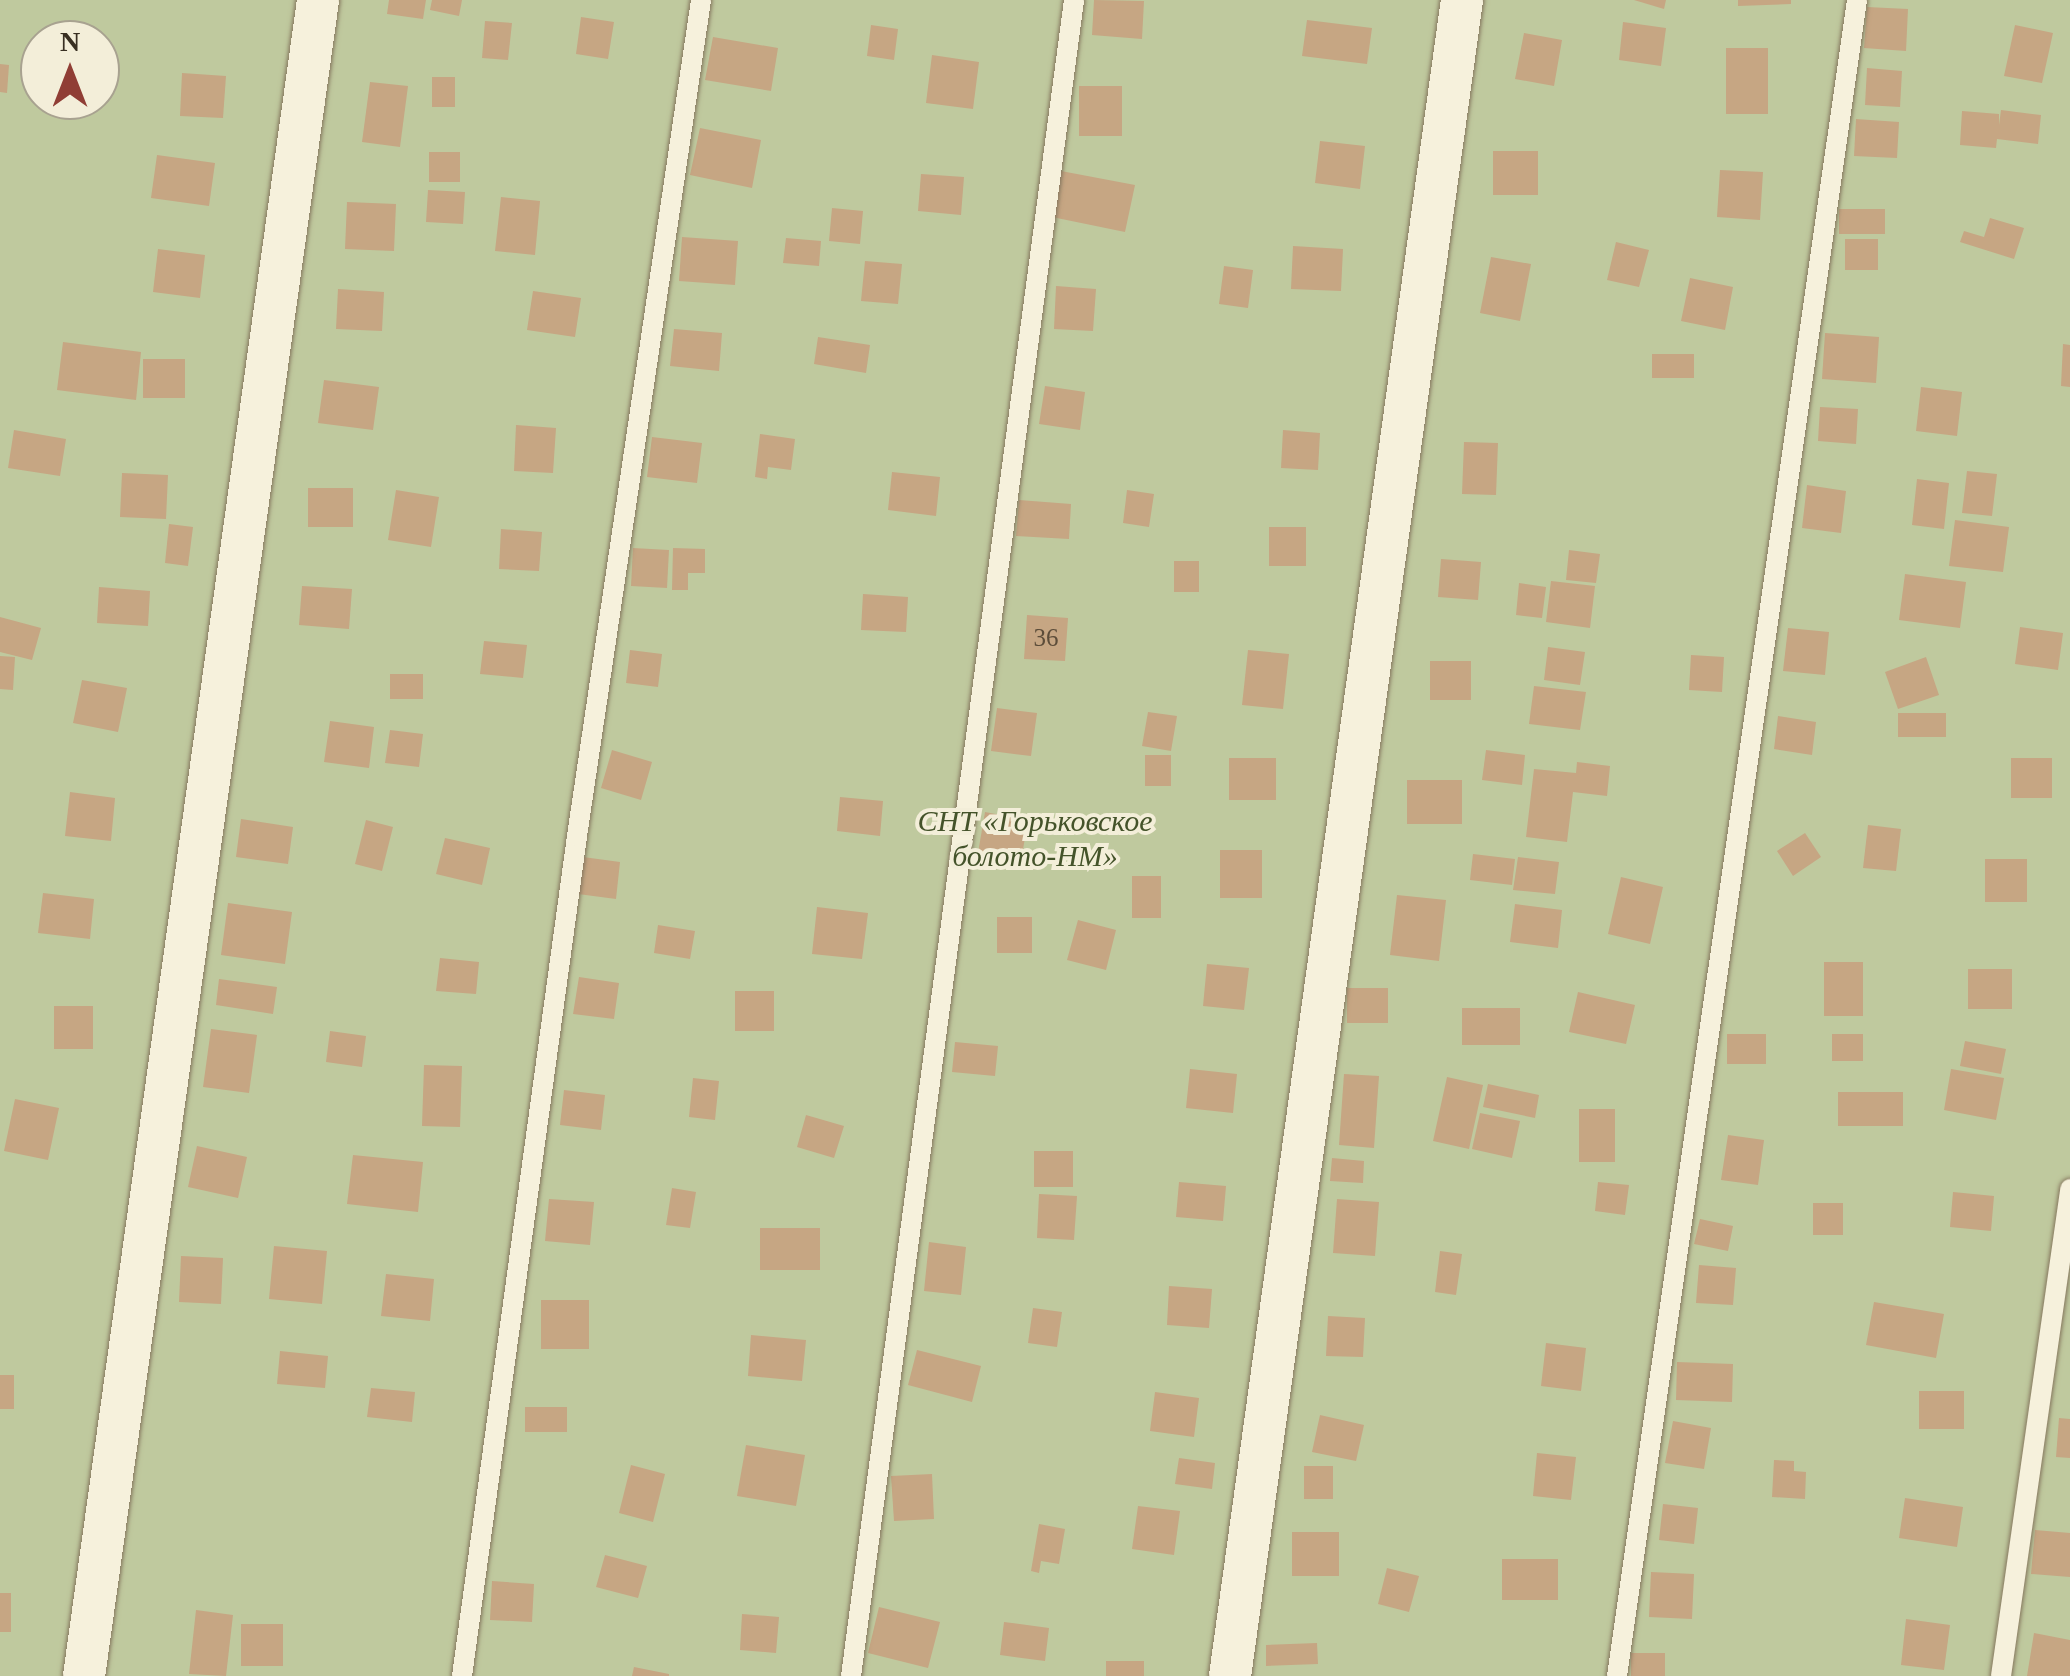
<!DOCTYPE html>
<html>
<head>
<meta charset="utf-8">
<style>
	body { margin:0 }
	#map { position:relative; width:2070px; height:1676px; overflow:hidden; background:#ebe5ca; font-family:"Times New Roman",serif }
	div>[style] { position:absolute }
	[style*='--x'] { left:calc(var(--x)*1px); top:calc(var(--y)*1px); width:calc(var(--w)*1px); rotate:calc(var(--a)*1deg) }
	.green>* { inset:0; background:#bfc99e }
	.building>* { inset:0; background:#c6a683 }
	.roads { filter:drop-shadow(0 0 2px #86785f) drop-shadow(0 0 2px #86785f) }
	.lane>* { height:20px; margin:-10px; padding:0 10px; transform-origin:10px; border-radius:10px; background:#f6f1dc }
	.street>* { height:42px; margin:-21px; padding:0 21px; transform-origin:21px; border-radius:21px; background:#f6f1dc }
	span { translate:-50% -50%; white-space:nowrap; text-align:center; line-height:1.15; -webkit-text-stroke:8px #f3eed9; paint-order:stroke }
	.number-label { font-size:25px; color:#5c4d3a }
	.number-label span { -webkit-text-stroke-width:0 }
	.park-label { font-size:30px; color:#44532a; font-style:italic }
	.north { position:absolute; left:20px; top:20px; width:100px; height:100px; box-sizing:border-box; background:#f3eed9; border:2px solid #a8a290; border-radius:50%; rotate:0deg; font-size:28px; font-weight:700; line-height:40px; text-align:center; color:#382f22 }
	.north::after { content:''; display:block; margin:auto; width:35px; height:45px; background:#903e35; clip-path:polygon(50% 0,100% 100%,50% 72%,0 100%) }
</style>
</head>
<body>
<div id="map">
	<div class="green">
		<div style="clip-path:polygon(evenodd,0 0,2070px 0,2070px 1676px,0 1676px,0 0,40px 40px,100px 40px,100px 100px,40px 100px,40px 40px)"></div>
	</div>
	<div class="building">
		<div style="clip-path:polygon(389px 0,426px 0,423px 19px,387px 14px)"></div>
		<div style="clip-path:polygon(432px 0,462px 0,459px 16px,430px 10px)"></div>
		<div style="clip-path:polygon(1094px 0,1144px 1px,1142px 39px,1092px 35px)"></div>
		<div style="clip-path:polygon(1634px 0,1666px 0,1664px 9px)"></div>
		<div style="clip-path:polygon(1738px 0,1791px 0,1791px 4px,1738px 6px)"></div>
		<div style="clip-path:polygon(1867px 7px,1908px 9px,1906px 51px,1864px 48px)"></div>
		<div style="clip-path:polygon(581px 17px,614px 22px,608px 59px,576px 54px)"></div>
		<div style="clip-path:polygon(1307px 20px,1372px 28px,1367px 64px,1302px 56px)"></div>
		<div style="clip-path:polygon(485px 21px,512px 23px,508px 60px,482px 58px)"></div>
		<div style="clip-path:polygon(1623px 22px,1666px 28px,1661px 66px,1619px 60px)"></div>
		<div style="clip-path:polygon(871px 25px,898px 29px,894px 60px,867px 56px)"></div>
		<div style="clip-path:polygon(2015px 25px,2053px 33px,2042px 83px,2004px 76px)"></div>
		<div style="clip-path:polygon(1524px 33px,1562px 40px,1554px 86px,1515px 79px)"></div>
		<div style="clip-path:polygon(713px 37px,778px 48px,771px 91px,705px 80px)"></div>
		<div style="clip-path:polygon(1726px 48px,1768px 48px,1768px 114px,1726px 114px)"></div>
		<div style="clip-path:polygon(932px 55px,979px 62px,973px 109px,926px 103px)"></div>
		<div style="clip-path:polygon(0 64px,9px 65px,7px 93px,0 92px)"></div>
		<div style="clip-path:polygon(1867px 68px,1902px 71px,1900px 107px,1865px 105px)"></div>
		<div style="clip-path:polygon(182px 73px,226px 76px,223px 118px,180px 116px)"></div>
		<div style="clip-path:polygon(432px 77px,455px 77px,455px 107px,432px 107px)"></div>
		<div style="clip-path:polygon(370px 82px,408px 86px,400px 147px,362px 142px)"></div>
		<div style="clip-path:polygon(1079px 86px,1122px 86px,1122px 136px,1079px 136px)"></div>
		<div style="clip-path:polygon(2001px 110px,2041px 115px,2038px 144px,1997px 139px,1996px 148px,1960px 145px,1962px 111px,1999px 114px,1999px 125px)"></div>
		<div style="clip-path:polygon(1856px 119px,1899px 122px,1897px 158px,1854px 156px)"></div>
		<div style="clip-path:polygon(700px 128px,761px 140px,752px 188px,690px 175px)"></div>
		<div style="clip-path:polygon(1320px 141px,1365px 146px,1360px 189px,1315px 183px)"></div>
		<div style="clip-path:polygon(1493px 151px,1538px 151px,1538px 195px,1493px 195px)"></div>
		<div style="clip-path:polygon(429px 152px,460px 152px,460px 182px,429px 182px)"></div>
		<div style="clip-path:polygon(157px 155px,215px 163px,209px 206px,151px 198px)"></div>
		<div style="clip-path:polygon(1720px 170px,1763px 172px,1760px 220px,1717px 217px)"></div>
		<div style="clip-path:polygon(1061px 171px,1135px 185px,1125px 232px,1052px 217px)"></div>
		<div style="clip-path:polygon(921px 174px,964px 177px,961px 215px,918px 211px)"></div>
		<div style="clip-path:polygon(428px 190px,465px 192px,463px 224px,426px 222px)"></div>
		<div style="clip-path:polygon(501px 197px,540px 201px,535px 255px,495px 251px)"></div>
		<div style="clip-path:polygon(347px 202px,396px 204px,394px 251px,345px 249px)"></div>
		<div style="clip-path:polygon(832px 208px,863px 211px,860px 244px,829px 241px)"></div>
		<div style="clip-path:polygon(1839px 209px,1885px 209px,1885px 234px,1839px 234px)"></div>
		<div style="clip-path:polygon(1990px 218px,2024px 228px,2014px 259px,1960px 242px,1964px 231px,1984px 237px)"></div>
		<div style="clip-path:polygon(682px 237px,738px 241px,735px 285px,679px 281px)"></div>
		<div style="clip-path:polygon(786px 238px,821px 241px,819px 266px,783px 263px)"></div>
		<div style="clip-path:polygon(1845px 239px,1878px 239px,1878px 270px,1845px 270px)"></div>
		<div style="clip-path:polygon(1616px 242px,1649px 250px,1639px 287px,1607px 280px)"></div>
		<div style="clip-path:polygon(1293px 246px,1343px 249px,1341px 291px,1291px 289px)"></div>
		<div style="clip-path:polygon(158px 249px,205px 255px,200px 298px,153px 292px)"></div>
		<div style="clip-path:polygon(1491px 257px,1531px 264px,1520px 321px,1480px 313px)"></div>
		<div style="clip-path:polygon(865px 261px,902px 264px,898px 304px,861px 301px)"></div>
		<div style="clip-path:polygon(1224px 266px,1253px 270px,1248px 308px,1219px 304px)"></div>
		<div style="clip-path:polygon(1690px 278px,1733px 287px,1725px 330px,1681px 321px)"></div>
		<div style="clip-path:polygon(1056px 286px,1096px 289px,1093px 331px,1054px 329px)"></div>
		<div style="clip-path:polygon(338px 289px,384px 292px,382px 331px,336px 329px)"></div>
		<div style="clip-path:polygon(533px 291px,581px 298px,575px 337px,527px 330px)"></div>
		<div style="clip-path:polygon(674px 329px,722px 333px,719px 371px,670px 366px)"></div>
		<div style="clip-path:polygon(1825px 333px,1879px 337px,1876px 383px,1822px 379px)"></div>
		<div style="clip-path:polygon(818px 337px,870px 345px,866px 373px,814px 364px)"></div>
		<div style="clip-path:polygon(63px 342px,141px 352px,136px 400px,57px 390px)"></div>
		<div style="clip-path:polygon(2063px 344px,2070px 345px,2070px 387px,2061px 386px)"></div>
		<div style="clip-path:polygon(1652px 354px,1694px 354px,1694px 378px,1652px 378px)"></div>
		<div style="clip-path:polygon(143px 359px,185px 359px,185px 398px,143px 398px)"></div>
		<div style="clip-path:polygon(324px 380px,379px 387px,373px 430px,318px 423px)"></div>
		<div style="clip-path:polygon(1045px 386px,1085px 392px,1080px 430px,1039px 424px)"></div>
		<div style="clip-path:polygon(1921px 387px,1962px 392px,1957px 436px,1916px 431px)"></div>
		<div style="clip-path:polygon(1820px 407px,1858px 409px,1856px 444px,1818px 441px)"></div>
		<div style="clip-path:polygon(516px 425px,556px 428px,553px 473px,514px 471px)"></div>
		<div style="clip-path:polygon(14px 430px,66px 439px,60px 476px,8px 468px)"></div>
		<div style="clip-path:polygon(1283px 430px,1320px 433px,1318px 470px,1281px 468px)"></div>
		<div style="clip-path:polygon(760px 434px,795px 439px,791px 470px,768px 467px,767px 479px,755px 477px)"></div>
		<div style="clip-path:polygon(652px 437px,702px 443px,697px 483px,647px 477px)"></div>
		<div style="clip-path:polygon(1464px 442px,1498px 443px,1496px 495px,1462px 494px)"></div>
		<div style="clip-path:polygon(1967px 471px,1997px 474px,1992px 516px,1962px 513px)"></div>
		<div style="clip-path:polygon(892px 472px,940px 477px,936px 516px,888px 510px)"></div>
		<div style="clip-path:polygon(122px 473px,168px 475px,166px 519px,120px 517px)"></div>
		<div style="clip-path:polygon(1917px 479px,1949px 483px,1944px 529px,1912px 525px)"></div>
		<div style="clip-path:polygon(1807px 485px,1846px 491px,1841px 533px,1802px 528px)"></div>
		<div style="clip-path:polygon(308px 488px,353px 488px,353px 527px,308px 527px)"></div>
		<div style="clip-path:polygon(396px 490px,439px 497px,431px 547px,388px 540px)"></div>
		<div style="clip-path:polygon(1127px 490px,1154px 494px,1149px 527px,1123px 523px)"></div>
		<div style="clip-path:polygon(1019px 500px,1071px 504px,1069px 539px,1016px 536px)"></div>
		<div style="clip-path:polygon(1955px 520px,2009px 527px,2003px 572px,1949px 566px)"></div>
		<div style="clip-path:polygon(169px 524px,193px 527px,188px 566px,165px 563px)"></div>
		<div style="clip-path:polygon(1269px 527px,1306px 527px,1306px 566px,1269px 566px)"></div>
		<div style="clip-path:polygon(501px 529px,542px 532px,539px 571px,499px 569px)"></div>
		<div style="clip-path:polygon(633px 548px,669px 550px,667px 588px,631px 586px)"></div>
		<div style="clip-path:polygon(673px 548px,705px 549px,705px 573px,688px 573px,688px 590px,672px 590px)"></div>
		<div style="clip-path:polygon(1569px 550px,1600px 554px,1596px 583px,1566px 580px)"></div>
		<div style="clip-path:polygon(1441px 559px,1481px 562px,1478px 600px,1438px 597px)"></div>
		<div style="clip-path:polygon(1174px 561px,1199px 561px,1199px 592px,1174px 592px)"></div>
		<div style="clip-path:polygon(1905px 574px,1966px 582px,1960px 628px,1899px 620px)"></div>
		<div style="clip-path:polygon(1551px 581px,1595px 586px,1590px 628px,1546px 622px)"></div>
		<div style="clip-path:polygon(1519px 583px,1546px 587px,1542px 618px,1516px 615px)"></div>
		<div style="clip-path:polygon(302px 586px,352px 589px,349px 629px,299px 625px)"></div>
		<div style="clip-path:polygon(99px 587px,150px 591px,148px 626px,97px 623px)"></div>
		<div style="clip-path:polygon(863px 594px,908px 597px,906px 632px,861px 630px)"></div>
		<div style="clip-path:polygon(1027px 615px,1068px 618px,1065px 661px,1024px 659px)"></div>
		<div style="clip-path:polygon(0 617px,41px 628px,32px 660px,0 652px)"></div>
		<div style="clip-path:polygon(2020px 627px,2063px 633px,2058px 670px,2015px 664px)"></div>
		<div style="clip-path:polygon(1788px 628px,1829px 632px,1825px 675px,1783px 671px)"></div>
		<div style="clip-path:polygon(484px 641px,527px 645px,523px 678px,480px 674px)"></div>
		<div style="clip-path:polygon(1548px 647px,1585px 652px,1580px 685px,1544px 680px)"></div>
		<div style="clip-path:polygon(630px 650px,662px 654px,658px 687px,626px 683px)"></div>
		<div style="clip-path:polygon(1248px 650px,1289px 654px,1283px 709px,1242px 705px)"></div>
		<div style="clip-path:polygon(1691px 655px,1724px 657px,1722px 692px,1689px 690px)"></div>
		<div style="clip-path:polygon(0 656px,15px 657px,13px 690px,0 689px)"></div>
		<div style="clip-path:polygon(1926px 657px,1939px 695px,1898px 709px,1885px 672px)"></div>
		<div style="clip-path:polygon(1430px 661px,1471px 661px,1471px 700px,1430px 700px)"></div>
		<div style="clip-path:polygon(390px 674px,423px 674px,423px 699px,390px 699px)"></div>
		<div style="clip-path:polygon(82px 680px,127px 688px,118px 732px,73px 723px)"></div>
		<div style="clip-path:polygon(1534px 686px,1586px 692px,1580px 730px,1529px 724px)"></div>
		<div style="clip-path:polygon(997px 708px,1037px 713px,1031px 756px,991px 751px)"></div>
		<div style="clip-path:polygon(1148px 712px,1177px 716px,1171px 751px,1142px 746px)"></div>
		<div style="clip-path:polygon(1898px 713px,1946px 713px,1946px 737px,1898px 737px)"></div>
		<div style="clip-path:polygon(1778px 716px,1816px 722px,1812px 755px,1774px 749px)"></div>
		<div style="clip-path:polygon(330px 721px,374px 727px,369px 768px,324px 762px)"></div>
		<div style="clip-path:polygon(390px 730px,423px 734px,419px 767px,385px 763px)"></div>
		<div style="clip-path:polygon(612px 750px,652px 762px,641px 800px,601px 788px)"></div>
		<div style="clip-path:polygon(1486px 750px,1525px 755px,1522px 785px,1482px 780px)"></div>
		<div style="clip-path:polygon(1145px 755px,1171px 755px,1171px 786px,1145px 786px)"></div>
		<div style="clip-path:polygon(1229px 758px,1276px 758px,1276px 800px,1229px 800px)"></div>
		<div style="clip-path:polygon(2011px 758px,2052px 758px,2052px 798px,2011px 798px)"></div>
		<div style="clip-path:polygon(1577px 762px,1610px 766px,1607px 796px,1573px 792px,1567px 842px,1526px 837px,1534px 769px,1576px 773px)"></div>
		<div style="clip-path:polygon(1407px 780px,1462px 780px,1462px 824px,1407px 824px)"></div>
		<div style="clip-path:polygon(70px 792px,115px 798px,111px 841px,65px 836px)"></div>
		<div style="clip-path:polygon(840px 797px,883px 801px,880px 836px,837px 831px)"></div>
		<div style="clip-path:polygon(985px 812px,1028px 820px,1021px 861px,978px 853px)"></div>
		<div style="clip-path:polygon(241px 819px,293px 827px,288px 864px,236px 857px)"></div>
		<div style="clip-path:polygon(366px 820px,393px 827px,382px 871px,355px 864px)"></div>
		<div style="clip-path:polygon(1868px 825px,1901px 829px,1896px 871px,1863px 868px)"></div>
		<div style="clip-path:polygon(1805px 833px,1821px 857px,1793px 876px,1777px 851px)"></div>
		<div style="clip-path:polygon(445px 838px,490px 848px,482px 885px,436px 874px)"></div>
		<div style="clip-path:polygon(1220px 850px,1262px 850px,1262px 898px,1220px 898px)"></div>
		<div style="clip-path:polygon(1473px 854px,1515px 859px,1512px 885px,1470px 880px)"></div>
		<div style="clip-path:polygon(583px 857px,620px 862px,616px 899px,578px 894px)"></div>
		<div style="clip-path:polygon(1518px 857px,1559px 862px,1555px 894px,1513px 890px)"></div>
		<div style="clip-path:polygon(1985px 859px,2027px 859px,2027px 902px,1985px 902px)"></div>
		<div style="clip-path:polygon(1132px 876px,1161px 876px,1161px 918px,1132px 918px)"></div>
		<div style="clip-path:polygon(1621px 877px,1663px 887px,1650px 944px,1608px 934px)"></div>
		<div style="clip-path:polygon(43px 893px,94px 899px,90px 939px,38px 933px)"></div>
		<div style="clip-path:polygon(1397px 895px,1446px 900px,1439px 961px,1390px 955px)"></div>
		<div style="clip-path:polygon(228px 903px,292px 912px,285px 964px,221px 955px)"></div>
		<div style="clip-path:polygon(1515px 904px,1562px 910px,1558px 948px,1510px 942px)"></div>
		<div style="clip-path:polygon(817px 907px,868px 913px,862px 959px,812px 954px)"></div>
		<div style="clip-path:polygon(997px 917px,1032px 917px,1032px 953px,997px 953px)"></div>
		<div style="clip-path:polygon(1078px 920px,1116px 930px,1106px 970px,1067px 960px)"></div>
		<div style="clip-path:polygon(658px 925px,695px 931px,690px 959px,654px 953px)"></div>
		<div style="clip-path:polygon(440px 958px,479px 962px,476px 994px,436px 991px)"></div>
		<div style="clip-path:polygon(1824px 962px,1863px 962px,1863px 1016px,1824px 1016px)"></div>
		<div style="clip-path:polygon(1207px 964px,1249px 968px,1244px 1010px,1203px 1006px)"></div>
		<div style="clip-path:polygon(1968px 969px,2012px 969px,2012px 1009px,1968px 1009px)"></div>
		<div style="clip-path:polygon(579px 977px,619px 983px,614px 1019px,573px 1014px)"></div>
		<div style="clip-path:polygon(219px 979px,277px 987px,273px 1014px,216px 1005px)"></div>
		<div style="clip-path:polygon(1347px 988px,1388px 988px,1388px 1023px,1347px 1023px)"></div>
		<div style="clip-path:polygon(735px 991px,774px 991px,774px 1031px,735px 1031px)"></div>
		<div style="clip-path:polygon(1578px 992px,1635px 1005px,1626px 1044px,1569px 1032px)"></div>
		<div style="clip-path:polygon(54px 1006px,93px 1006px,93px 1049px,54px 1049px)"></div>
		<div style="clip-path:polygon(1462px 1008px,1520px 1008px,1520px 1045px,1462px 1045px)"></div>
		<div style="clip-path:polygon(211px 1029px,257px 1035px,249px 1093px,203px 1087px)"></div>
		<div style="clip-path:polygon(330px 1031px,366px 1036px,362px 1067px,326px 1062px)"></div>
		<div style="clip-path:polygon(1727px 1034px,1766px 1034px,1766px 1064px,1727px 1064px)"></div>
		<div style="clip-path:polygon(1832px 1034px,1863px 1034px,1863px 1061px,1832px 1061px)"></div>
		<div style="clip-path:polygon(1965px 1041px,2006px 1049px,2001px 1074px,1960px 1066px)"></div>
		<div style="clip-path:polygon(955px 1042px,998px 1046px,995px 1076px,952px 1072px)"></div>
		<div style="clip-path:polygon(424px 1065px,462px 1066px,460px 1127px,422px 1126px)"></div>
		<div style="clip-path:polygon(1190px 1069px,1237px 1074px,1233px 1113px,1186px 1108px)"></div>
		<div style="clip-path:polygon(1951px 1069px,2004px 1078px,1996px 1120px,1944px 1110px)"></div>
		<div style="clip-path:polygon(1344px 1074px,1379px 1076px,1374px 1148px,1339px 1145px)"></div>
		<div style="clip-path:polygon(1447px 1077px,1483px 1085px,1469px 1149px,1433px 1141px)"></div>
		<div style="clip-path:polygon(693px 1078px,719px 1081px,715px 1120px,689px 1117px)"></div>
		<div style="clip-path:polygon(1488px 1084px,1539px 1095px,1535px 1118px,1483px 1107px)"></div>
		<div style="clip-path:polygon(564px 1090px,605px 1095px,601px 1130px,560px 1125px)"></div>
		<div style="clip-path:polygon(1838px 1092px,1903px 1092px,1903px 1126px,1838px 1126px)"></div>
		<div style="clip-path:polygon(15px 1099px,59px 1108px,48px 1160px,4px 1151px)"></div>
		<div style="clip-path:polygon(1579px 1109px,1615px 1109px,1615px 1162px,1579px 1162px)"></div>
		<div style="clip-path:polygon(1480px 1113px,1520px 1121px,1512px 1158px,1472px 1149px)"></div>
		<div style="clip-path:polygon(806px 1115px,844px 1126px,834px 1158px,797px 1147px)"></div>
		<div style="clip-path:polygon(1728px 1135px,1764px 1140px,1758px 1185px,1721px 1180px)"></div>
		<div style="clip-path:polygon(197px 1146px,247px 1157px,238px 1198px,188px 1187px)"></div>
		<div style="clip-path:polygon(1034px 1151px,1073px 1151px,1073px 1187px,1034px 1187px)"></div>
		<div style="clip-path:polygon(353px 1155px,423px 1162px,418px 1212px,347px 1204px)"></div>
		<div style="clip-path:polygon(1332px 1158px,1364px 1161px,1363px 1183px,1330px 1181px)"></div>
		<div style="clip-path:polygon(1179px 1182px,1226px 1186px,1223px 1221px,1176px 1217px)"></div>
		<div style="clip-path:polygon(1598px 1182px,1629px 1185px,1625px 1215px,1595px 1211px)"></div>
		<div style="clip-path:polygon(672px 1188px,696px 1192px,690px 1228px,666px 1225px)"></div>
		<div style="clip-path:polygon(1953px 1192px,1994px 1196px,1991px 1231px,1950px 1227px)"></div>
		<div style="clip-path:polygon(1039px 1194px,1077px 1196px,1074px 1240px,1037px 1238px)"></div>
		<div style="clip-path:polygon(549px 1199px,594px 1202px,590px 1245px,545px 1241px)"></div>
		<div style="clip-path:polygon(1337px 1199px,1379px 1202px,1375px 1256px,1333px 1253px)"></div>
		<div style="clip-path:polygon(1813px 1203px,1843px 1203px,1843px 1235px,1813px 1235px)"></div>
		<div style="clip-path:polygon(1700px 1219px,1733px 1226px,1728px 1251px,1694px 1244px)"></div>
		<div style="clip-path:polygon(760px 1228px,820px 1228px,820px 1270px,760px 1270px)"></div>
		<div style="clip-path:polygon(929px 1242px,966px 1247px,961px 1295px,924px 1291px)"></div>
		<div style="clip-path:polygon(274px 1246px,327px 1251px,322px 1304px,269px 1299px)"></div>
		<div style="clip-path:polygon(1440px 1251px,1462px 1254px,1456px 1295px,1435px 1292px)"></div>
		<div style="clip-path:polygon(181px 1256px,223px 1258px,221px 1304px,179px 1302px)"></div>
		<div style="clip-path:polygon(1699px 1265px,1736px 1268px,1733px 1305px,1696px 1303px)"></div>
		<div style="clip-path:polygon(386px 1274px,434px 1279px,430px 1321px,381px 1316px)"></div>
		<div style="clip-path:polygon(1169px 1286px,1212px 1289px,1209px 1328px,1167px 1325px)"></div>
		<div style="clip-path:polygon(541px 1300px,589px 1300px,589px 1349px,541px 1349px)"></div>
		<div style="clip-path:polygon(1874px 1302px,1944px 1314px,1936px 1358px,1866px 1345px)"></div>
		<div style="clip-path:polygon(1033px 1308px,1062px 1312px,1057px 1347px,1028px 1343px)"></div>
		<div style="clip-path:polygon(1328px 1316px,1365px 1318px,1363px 1357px,1326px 1356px)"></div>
		<div style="clip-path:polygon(751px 1335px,806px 1340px,802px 1381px,748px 1376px)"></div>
		<div style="clip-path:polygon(1546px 1343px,1586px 1348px,1581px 1391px,1541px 1386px)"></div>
		<div style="clip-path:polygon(917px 1350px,981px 1366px,972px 1402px,908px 1385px)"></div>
		<div style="clip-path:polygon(280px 1351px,328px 1356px,325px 1388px,277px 1384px)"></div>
		<div style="clip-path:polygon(1677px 1362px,1733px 1364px,1732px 1402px,1676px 1400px)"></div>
		<div style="clip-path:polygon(0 1375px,14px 1375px,14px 1409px,0 1409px)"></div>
		<div style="clip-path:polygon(371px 1388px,415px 1392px,412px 1422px,367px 1417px)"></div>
		<div style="clip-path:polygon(1919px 1391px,1964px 1391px,1964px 1429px,1919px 1429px)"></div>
		<div style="clip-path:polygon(1155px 1392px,1199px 1398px,1194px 1437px,1150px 1431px)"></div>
		<div style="clip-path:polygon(525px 1407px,567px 1407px,567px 1432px,525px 1432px)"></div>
		<div style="clip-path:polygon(1320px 1415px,1364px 1425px,1356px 1461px,1312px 1452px)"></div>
		<div style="clip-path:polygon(2059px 1418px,2070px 1419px,2070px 1458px,2056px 1457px)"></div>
		<div style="clip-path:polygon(1673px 1421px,1711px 1428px,1704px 1469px,1665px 1463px)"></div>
		<div style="clip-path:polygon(746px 1445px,805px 1455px,796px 1506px,737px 1496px)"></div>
		<div style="clip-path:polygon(1537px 1453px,1576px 1457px,1571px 1500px,1533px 1496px)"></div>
		<div style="clip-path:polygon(1179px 1458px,1215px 1463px,1212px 1489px,1175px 1484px)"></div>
		<div style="clip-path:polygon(1774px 1460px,1794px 1461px,1794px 1471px,1806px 1472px,1805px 1499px,1772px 1497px)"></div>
		<div style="clip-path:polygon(631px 1465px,665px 1474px,653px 1522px,619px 1513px)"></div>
		<div style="clip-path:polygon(1304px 1466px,1333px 1466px,1333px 1499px,1304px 1499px)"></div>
		<div style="clip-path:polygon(932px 1474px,934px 1519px,894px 1521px,891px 1476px)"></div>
		<div style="clip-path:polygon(1905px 1498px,1963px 1507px,1957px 1547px,1899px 1538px)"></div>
		<div style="clip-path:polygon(1663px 1504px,1698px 1508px,1694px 1544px,1659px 1540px)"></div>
		<div style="clip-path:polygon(1138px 1506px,1180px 1511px,1174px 1555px,1132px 1549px)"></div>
		<div style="clip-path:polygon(1039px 1524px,1065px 1529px,1059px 1564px,1041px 1561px,1039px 1573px,1031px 1571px)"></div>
		<div style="clip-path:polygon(2035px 1530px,2070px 1533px,2070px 1577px,2031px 1574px)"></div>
		<div style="clip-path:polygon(1292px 1532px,1339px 1532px,1339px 1576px,1292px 1576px)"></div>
		<div style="clip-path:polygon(605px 1555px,647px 1566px,638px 1598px,596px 1587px)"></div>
		<div style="clip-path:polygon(1502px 1559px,1558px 1559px,1558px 1600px,1502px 1600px)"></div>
		<div style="clip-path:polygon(1387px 1568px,1419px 1576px,1409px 1612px,1378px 1604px)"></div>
		<div style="clip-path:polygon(1651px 1572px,1694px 1574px,1692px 1619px,1649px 1617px)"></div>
		<div style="clip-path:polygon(492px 1581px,534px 1584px,532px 1622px,490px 1620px)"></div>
		<div style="clip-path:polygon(0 1593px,11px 1593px,11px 1632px,0 1632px)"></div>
		<div style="clip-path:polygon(879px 1607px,940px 1622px,928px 1668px,868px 1653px)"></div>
		<div style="clip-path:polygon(196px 1610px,233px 1615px,226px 1676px,189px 1674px)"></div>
		<div style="clip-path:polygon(742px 1614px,779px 1617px,776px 1653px,740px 1650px)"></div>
		<div style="clip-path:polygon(1906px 1619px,1950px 1625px,1944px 1670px,1901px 1665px)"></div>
		<div style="clip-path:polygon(1004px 1622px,1049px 1628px,1045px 1661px,1000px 1655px)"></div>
		<div style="clip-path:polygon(241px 1624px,283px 1624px,283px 1666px,241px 1666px)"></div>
		<div style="clip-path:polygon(2034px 1633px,2070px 1640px,2070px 1676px,2027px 1676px)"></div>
		<div style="clip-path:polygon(1317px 1643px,1318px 1664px,1266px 1666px,1266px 1645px)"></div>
		<div style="clip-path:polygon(1631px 1653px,1665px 1653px,1665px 1676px,1631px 1676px)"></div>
		<div style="clip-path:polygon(1106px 1661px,1144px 1661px,1144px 1676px,1106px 1676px)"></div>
		<div style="clip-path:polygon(634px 1667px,669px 1674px,669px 1676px,632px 1676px)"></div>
	</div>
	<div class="roads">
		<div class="lane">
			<div style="--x:462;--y:1676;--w:848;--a:-82.2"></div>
			<div style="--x:577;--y:836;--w:845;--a:-81.56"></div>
			<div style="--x:851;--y:1676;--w:1691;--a:-82.42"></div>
			<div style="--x:1617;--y:1676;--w:1693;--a:-81.85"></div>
			<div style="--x:2001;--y:1676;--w:492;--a:-81.9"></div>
		</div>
		<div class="street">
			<div style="--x:84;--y:1676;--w:1692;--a:-82.05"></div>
			<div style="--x:1230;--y:1676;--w:1692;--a:-82.12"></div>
		</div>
	</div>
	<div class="number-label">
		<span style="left:1046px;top:638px">36</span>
	</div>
	<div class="park-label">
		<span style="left:1035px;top:838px">СНТ «Горьковское<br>болото-НМ»</span>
	</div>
	<div class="north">N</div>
</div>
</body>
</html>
